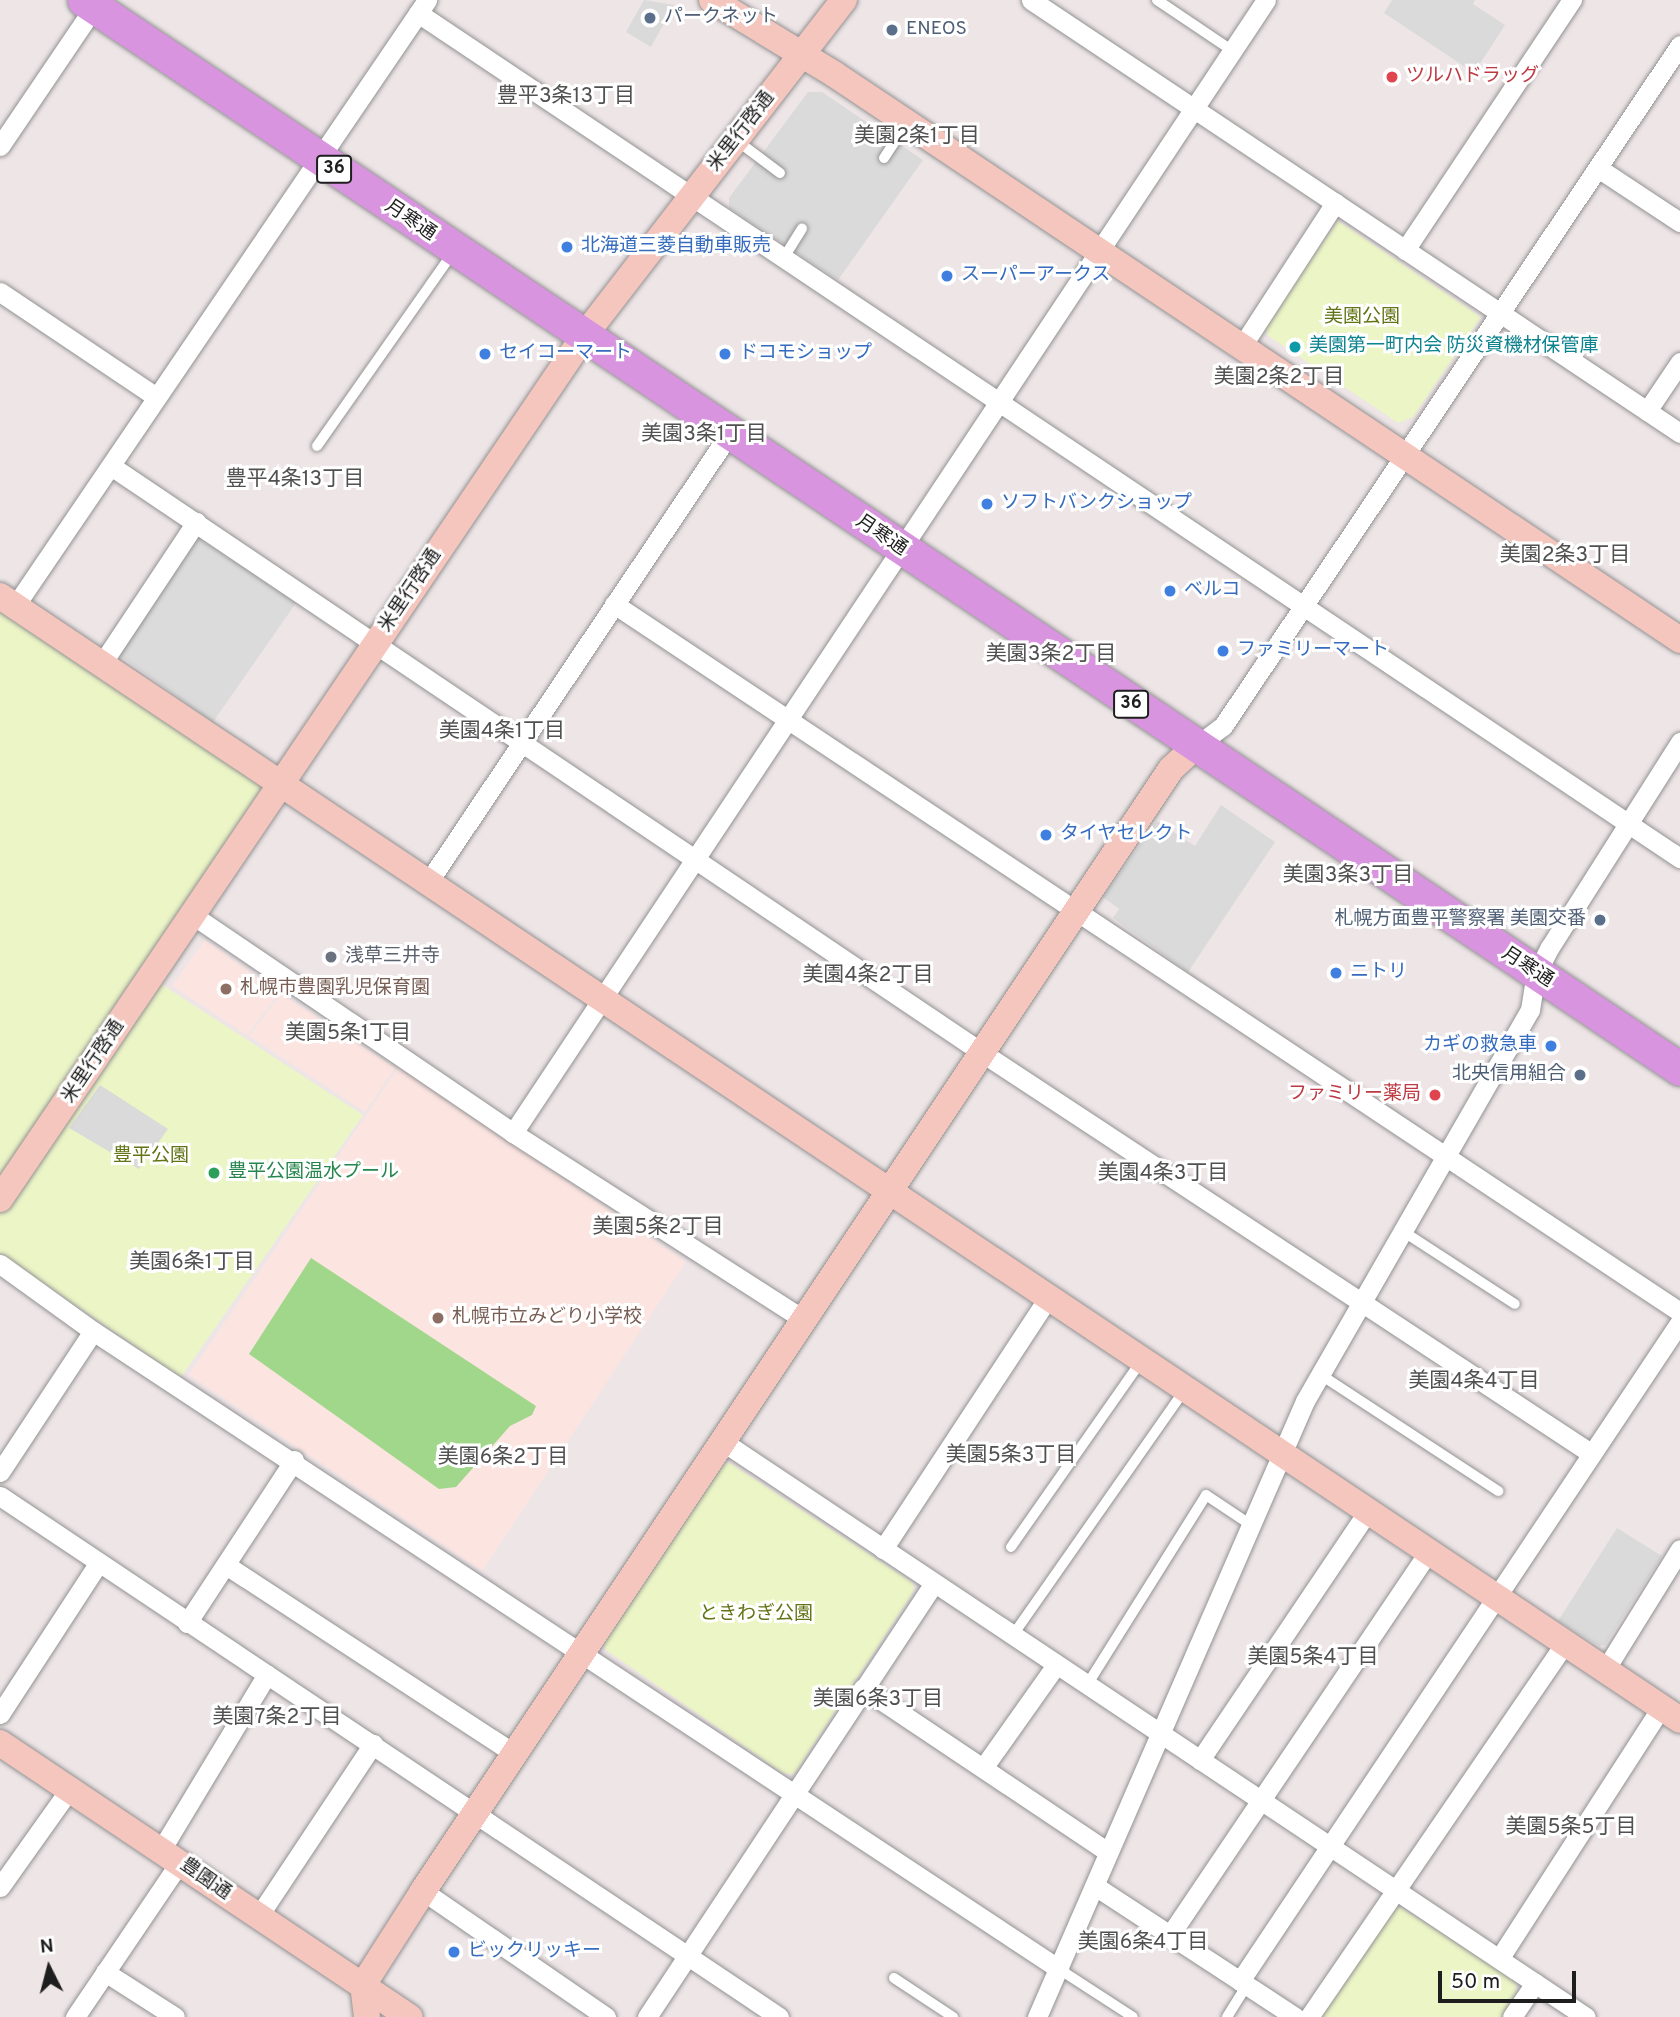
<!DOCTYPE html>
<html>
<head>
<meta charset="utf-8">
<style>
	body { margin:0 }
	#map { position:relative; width:1680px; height:2017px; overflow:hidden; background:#eee5e7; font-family:Overpass,"Noto Sans JP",sans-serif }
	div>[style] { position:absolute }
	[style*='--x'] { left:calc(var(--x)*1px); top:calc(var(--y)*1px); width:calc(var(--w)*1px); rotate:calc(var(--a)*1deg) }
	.residential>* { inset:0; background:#dcdbdc }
	.education>* { inset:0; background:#fce4e1 }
	.park>* { inset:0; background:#ecf5c6 }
	.pitch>* { inset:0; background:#a0d78a }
	.parking>* { inset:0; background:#dadada }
	.roads { filter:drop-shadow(0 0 2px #929292) drop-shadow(0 0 2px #929292) }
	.lane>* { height:10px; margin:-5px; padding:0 5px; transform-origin:5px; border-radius:5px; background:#fff }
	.street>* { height:19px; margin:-9.5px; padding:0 9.5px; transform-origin:9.5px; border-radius:9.5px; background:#fff }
	.secondary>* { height:26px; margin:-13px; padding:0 13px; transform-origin:13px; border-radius:13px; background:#f4c6be }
	.highway>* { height:33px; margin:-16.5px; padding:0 16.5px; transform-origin:16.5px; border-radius:16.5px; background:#d994df }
	.dots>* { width:19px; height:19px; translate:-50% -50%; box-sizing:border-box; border:4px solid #fff; border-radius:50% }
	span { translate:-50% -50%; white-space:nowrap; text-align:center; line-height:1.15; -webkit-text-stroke:6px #fff; paint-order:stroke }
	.shield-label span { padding:2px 5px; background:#fff; border:2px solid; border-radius:5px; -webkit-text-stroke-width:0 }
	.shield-label { font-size:18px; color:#1e1e1e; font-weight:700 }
	.service-label { font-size:19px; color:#4e5e75 }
	.left { translate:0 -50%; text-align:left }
	.right { translate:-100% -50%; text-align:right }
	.health-label { font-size:19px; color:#be3a42 }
	.street-label { font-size:19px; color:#1e1e1e }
	.shop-label { font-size:19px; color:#366cbe }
	.park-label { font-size:19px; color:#627415 }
	.culture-label { font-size:19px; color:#0d838f }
	.worship-label { font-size:19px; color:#5b616d }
	.education-label { font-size:19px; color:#785e54 }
	.leisure-label { font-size:19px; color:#27864d }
	.neighbourhood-label { font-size:21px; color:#515151 }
	.north { position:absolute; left:14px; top:1933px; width:70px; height:70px; -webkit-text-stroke:5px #fff; paint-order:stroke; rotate:354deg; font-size:19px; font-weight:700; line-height:28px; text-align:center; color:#1e1e1e }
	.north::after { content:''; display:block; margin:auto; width:24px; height:32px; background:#1e1e1e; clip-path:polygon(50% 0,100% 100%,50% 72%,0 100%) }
	.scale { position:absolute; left:1438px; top:1971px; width:138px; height:32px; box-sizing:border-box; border:4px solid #1e1e1e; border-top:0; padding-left:9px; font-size:21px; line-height:24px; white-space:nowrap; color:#1e1e1e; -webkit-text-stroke:5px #fff; paint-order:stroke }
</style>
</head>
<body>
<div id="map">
	<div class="residential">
		<div style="clip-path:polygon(197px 537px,296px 603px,213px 722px,118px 654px)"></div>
	</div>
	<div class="education">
		<div style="clip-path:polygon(205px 940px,279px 993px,247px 1035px,172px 986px)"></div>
		<div style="clip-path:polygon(281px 994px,395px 1068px,365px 1112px,249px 1036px)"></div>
		<div style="clip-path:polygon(399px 1067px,686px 1262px,482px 1571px,189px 1375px)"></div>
	</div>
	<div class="park">
		<div style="clip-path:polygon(1338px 221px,1481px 317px,1413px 417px,1398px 423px,1267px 335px,1265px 324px)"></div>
		<div style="clip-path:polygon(0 605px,266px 787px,144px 973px,363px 1115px,181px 1377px,0 1254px)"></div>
		<div style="clip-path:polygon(728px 1462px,913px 1583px,914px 1591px,794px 1774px,783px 1773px,606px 1650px,602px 1641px,712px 1471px)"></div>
		<div style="clip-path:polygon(1400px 1907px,1515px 1980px,1517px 1995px,1501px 2017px,1319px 2017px,1390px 1908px)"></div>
	</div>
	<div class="pitch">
		<div style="clip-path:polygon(311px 1258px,536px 1406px,532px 1415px,510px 1426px,456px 1487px,439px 1489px,249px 1354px)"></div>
	</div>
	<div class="parking">
		<div style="clip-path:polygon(644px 0,674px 5px,651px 47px,626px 32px)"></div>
		<div style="clip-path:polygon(1392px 0,1475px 0,1473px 4px,1505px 25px,1474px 73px,1384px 13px)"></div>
		<div style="clip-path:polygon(808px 92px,822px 92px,923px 160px,838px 280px,729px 208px,729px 198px)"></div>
		<div style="clip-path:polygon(1221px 805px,1275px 842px,1188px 972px,1113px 918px,1119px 909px,1103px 897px,1157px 821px,1195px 846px)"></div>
		<div style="clip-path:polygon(100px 1085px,168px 1129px,139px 1169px,69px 1128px)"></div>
		<div style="clip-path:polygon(1617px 1528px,1662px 1556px,1605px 1645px,1599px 1646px,1558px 1621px)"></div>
	</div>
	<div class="roads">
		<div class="lane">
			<div style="--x:1157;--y:0;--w:92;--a:33.9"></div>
			<div style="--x:736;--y:140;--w:55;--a:36.9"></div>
			<div style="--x:884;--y:158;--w:42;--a:-56.7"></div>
			<div style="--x:783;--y:259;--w:36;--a:-58"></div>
			<div style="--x:317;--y:446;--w:235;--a:-54.9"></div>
			<div style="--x:1404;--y:1232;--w:132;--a:33"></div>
			<div style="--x:1321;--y:1375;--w:212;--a:33.2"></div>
			<div style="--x:1011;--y:1547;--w:227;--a:-55"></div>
			<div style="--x:1013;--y:1635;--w:300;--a:-55"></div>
			<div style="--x:1087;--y:1685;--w:224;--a:-57.9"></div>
			<div style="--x:1206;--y:1495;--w:54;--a:33.7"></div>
			<div style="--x:1059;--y:1969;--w:88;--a:33"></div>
			<div style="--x:894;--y:1978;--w:71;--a:33.5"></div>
			<div style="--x:1227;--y:2017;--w:38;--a:-58"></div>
		</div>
		<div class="street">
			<div style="--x:1031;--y:0;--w:780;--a:33.71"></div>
			<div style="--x:418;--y:13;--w:1519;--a:33.81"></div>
			<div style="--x:0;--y:146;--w:168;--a:-55.9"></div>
			<div style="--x:1598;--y:168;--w:98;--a:33.4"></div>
			<div style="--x:1405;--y:250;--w:301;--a:-56.3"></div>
			<div style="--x:0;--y:292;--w:188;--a:33.9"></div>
			<div style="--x:1242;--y:346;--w:171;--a:-57"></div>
			<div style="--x:1647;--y:411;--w:59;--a:-56"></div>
			<div style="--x:111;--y:466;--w:1049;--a:33.96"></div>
			<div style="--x:981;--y:1052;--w:731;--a:33.34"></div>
			<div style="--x:614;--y:604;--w:1280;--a:33.59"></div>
			<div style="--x:15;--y:606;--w:733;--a:-55.79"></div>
			<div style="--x:101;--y:665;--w:172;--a:-56.4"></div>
			<div style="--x:1195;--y:747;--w:35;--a:-37"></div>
			<div style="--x:1223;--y:726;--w:820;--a:-56.14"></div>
			<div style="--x:427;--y:884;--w:542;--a:-56.13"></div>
			<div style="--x:194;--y:916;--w:386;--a:34.2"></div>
			<div style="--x:513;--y:1133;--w:346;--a:32.7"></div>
			<div style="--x:513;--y:1133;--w:1360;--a:-56.39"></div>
			<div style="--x:0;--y:1264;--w:115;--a:35.8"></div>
			<div style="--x:722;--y:1441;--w:977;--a:33.69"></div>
			<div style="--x:1535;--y:1983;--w:41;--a:124.1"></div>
			<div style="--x:0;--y:1472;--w:169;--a:-56.6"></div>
			<div style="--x:93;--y:1331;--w:1158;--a:33.44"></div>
			<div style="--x:0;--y:1496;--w:937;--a:33.77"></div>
			<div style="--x:883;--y:1549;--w:300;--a:-56.7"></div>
			<div style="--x:226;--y:1565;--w:347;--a:33.2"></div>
			<div style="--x:187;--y:1623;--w:195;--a:-56.7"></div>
			<div style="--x:1605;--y:1670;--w:142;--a:-58.2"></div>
			<div style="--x:863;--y:1688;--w:295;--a:33.8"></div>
			<div style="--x:0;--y:1714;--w:181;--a:-56.9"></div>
			<div style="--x:1200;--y:1760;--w:300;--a:-56"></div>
			<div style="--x:983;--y:1768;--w:126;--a:-54.7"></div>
			<div style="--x:161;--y:1850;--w:205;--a:-58.9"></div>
			<div style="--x:1095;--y:1886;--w:239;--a:33.2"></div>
			<div style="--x:0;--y:1887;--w:119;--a:-54.6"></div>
			<div style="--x:423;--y:1891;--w:222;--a:34.5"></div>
			<div style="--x:258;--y:1917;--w:208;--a:-56.4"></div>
			<div style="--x:1170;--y:1935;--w:462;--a:-56"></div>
			<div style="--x:1499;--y:1959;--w:299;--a:-57.2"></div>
			<div style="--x:105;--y:1972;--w:83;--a:32.7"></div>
			<div style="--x:1240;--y:1981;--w:792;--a:-56.27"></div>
			<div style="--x:1535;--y:1983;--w:61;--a:33.7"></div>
			<div style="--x:75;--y:2017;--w:187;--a:-55.9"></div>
			<div style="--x:647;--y:2017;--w:520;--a:-56.52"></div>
			<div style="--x:1037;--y:2017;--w:672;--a:-66.49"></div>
			<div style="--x:1305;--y:1401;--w:451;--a:-60.1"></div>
			<div style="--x:1530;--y:1010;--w:36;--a:-81"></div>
			<div style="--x:1536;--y:974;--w:30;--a:-63"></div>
			<div style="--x:1550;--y:947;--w:243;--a:-57.6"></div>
			<div style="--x:1309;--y:2017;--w:453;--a:-55.6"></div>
		</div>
		<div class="secondary">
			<div style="--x:712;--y:0;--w:143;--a:31.2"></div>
			<div style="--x:834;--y:74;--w:1018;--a:33.78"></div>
			<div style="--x:0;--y:596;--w:2021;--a:33.78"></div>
			<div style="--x:0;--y:1199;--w:1042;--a:-55.91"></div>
			<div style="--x:584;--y:336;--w:425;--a:-52.3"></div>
			<div style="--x:0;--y:1743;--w:493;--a:33.8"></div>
			<div style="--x:367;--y:2017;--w:32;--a:-97"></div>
			<div style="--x:363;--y:1985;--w:112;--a:-57.4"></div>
			<div style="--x:423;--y:1891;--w:1348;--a:-56.31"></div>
			<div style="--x:1171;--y:769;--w:33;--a:-43"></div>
		</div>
		<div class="highway">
			<div style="--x:84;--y:0;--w:1921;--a:33.81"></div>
		</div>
	</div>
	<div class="dots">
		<div style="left:650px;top:18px;background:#5c6f8a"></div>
		<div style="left:892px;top:30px;background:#5c6f8a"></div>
		<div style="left:1392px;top:77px;background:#e0444e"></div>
		<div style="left:567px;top:247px;background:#3f7fe0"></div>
		<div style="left:947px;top:276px;background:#3f7fe0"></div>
		<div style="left:1295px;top:347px;background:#0f9aa8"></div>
		<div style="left:485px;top:354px;background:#3f7fe0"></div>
		<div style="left:725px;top:354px;background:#3f7fe0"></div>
		<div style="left:987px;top:504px;background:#3f7fe0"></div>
		<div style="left:1170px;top:591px;background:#3f7fe0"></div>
		<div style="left:1223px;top:651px;background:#3f7fe0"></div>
		<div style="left:1046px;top:835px;background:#3f7fe0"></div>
		<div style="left:1600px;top:920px;background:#5c6f8a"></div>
		<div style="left:331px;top:957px;background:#6b7280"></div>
		<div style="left:1336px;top:973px;background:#3f7fe0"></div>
		<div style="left:226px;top:989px;background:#8d6e63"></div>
		<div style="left:1551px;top:1046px;background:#3f7fe0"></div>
		<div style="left:1580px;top:1075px;background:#5c6f8a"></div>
		<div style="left:1435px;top:1095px;background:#e0444e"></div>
		<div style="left:214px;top:1173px;background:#2e9e5b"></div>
		<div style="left:438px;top:1318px;background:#8d6e63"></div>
		<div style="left:454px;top:1952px;background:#3f7fe0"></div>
	</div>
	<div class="shield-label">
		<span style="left:334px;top:169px">36</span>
		<span style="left:1131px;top:704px">36</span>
	</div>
	<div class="service-label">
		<span class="left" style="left:664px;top:18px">パークネット</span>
		<span class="left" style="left:906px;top:30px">ENEOS</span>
		<span class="right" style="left:1586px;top:920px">札幌方面豊平警察署 美園交番</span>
		<span class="right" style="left:1566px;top:1075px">北央信用組合</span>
	</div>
	<div class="health-label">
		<span class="left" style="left:1406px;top:77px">ツルハドラッグ</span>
		<span class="right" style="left:1421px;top:1095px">ファミリー薬局</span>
	</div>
	<div class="street-label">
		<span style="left:742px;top:132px;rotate:-52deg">米里行啓通</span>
		<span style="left:410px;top:221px;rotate:34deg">月寒通</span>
		<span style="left:881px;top:536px;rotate:34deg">月寒通</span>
		<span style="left:411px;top:591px;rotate:-56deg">米里行啓通</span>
		<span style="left:1527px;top:968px;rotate:33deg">月寒通</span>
		<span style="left:94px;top:1062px;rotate:-56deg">米里行啓通</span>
		<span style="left:205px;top:1880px;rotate:35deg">豊園通</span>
	</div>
	<div class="shop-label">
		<span class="left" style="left:581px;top:247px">北海道三菱自動車販売</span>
		<span class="left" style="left:961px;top:276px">スーパーアークス</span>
		<span class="left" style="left:499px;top:354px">セイコーマート</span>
		<span class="left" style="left:739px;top:354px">ドコモショップ</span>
		<span class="left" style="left:1001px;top:504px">ソフトバンクショップ</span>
		<span class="left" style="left:1184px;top:591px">ベルコ</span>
		<span class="left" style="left:1237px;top:651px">ファミリーマート</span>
		<span class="left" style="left:1060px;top:835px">タイヤセレクト</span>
		<span class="left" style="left:1350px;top:973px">ニトリ</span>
		<span class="right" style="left:1537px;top:1046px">カギの救急車</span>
		<span class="left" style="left:468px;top:1952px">ビックリッキー</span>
	</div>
	<div class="park-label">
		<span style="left:1362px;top:318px">美園公園</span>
		<span style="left:151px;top:1157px">豊平公園</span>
		<span style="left:756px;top:1615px">ときわぎ公園</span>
	</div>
	<div class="culture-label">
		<span class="left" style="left:1309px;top:347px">美園第一町内会 防災資機材保管庫</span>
	</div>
	<div class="worship-label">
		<span class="left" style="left:345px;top:957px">浅草三井寺</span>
	</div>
	<div class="education-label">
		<span class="left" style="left:240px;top:989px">札幌市豊園乳児保育園</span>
		<span class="left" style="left:452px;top:1318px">札幌市立みどり小学校</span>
	</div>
	<div class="leisure-label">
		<span class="left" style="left:228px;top:1173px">豊平公園温水プール</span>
	</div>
	<div class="neighbourhood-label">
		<span style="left:566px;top:97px">豊平3条13丁目</span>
		<span style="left:917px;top:137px">美園2条1丁目</span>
		<span style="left:1279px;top:378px">美園2条2丁目</span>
		<span style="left:704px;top:435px">美園3条1丁目</span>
		<span style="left:295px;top:480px">豊平4条13丁目</span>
		<span style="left:1565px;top:556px">美園2条3丁目</span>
		<span style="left:1051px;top:655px">美園3条2丁目</span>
		<span style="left:502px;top:732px">美園4条1丁目</span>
		<span style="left:1348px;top:876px">美園3条3丁目</span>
		<span style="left:868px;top:976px">美園4条2丁目</span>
		<span style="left:348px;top:1034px">美園5条1丁目</span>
		<span style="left:1163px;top:1174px">美園4条3丁目</span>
		<span style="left:658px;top:1228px">美園5条2丁目</span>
		<span style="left:192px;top:1263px">美園6条1丁目</span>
		<span style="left:1474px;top:1382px">美園4条4丁目</span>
		<span style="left:1011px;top:1456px">美園5条3丁目</span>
		<span style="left:503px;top:1458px">美園6条2丁目</span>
		<span style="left:1313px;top:1658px">美園5条4丁目</span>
		<span style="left:878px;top:1700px">美園6条3丁目</span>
		<span style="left:277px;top:1718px">美園7条2丁目</span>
		<span style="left:1571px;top:1828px">美園5条5丁目</span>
		<span style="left:1143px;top:1943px">美園6条4丁目</span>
	</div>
	<div class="north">N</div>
	<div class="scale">50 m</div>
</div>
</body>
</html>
